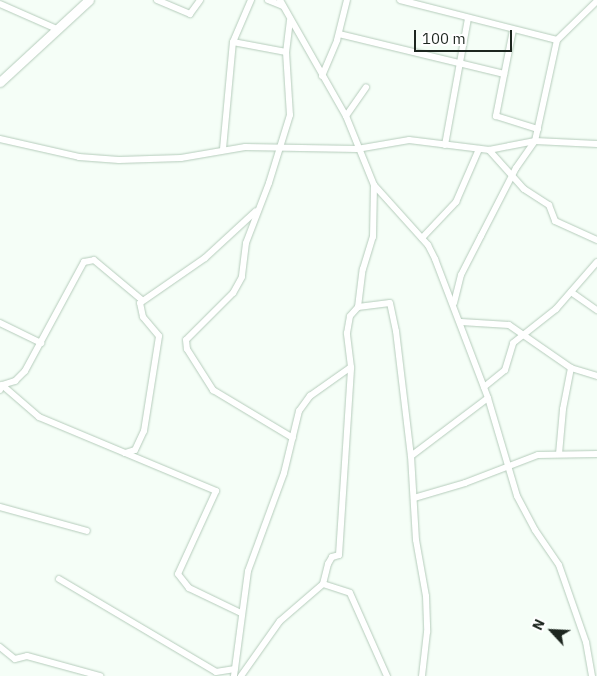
<!DOCTYPE html>
<html>
<head>
<meta charset="utf-8">
<style>
	body { margin:0 }
	#map { position:relative; width:597px; height:676px; overflow:hidden; background:#f5fef7; font-family:"IBM Plex Sans",sans-serif }
	div>[style] { position:absolute }
	[style*='--x'] { left:calc(var(--x)*1px); top:calc(var(--y)*1px); width:calc(var(--w)*1px); rotate:calc(var(--a)*1deg) }
	.roads { filter:drop-shadow(0 0 1px #b5ccbb) drop-shadow(0 0 1px #b5ccbb) }
	.street>* { height:6px; margin:-3px; padding:0 3px; transform-origin:3px; border-radius:3px; background:#fff }
	.secondary>* { height:9px; margin:-4.5px; padding:0 4.5px; transform-origin:4.5px; border-radius:4.5px; background:#fff }
	span { translate:-50% -50%; white-space:nowrap; text-align:center; line-height:1.15; -webkit-text-stroke:5px #fff; paint-order:stroke }
	.north { position:absolute; left:527px; top:606px; width:50px; height:50px; -webkit-text-stroke:4px #fff; paint-order:stroke; rotate:295deg; font-size:14px; font-weight:700; line-height:20px; text-align:center; color:#1d261f }
	.north::after { content:''; display:block; margin:auto; width:18px; height:22px; background:#1d261f; clip-path:polygon(50% 0,100% 100%,50% 72%,0 100%) }
	.scale { position:absolute; left:414px; top:30px; width:98px; height:22px; box-sizing:border-box; border:2px solid #1d261f; border-top:0; padding-left:6px; font-size:15px; line-height:18px; white-space:nowrap; color:#1d261f; -webkit-text-stroke:4px #fff; paint-order:stroke }
</style>
</head>
<body>
<div id="map">
	<div class="roads">
		<div class="street">
			<div style="--x:157;--y:0;--w:36;--a:23"></div>
			<div style="--x:190;--y:14;--w:17;--a:-54"></div>
			<div style="--x:268;--y:0;--w:16;--a:22"></div>
			<div style="--x:280;--y:0;--w:133;--a:60.4"></div>
			<div style="--x:346;--y:116;--w:74;--a:67.9"></div>
			<div style="--x:374;--y:185;--w:81;--a:48"></div>
			<div style="--x:428;--y:245;--w:16;--a:63"></div>
			<div style="--x:435;--y:259;--w:149;--a:69.1"></div>
			<div style="--x:488;--y:398;--w:102;--a:73.5"></div>
			<div style="--x:517;--y:496;--w:38;--a:62"></div>
			<div style="--x:535;--y:530;--w:42;--a:55.6"></div>
			<div style="--x:559;--y:565;--w:82;--a:70.7"></div>
			<div style="--x:586;--y:642;--w:35;--a:80"></div>
			<div style="--x:400;--y:0;--w:162;--a:14.3"></div>
			<div style="--x:0;--y:4;--w:62;--a:23.7"></div>
			<div style="--x:290;--y:20;--w:32;--a:97"></div>
			<div style="--x:286;--y:52;--w:63;--a:86.4"></div>
			<div style="--x:290;--y:115;--w:71;--a:107.2"></div>
			<div style="--x:269;--y:183;--w:64;--a:111"></div>
			<div style="--x:246;--y:243;--w:34;--a:97"></div>
			<div style="--x:242;--y:277;--w:18;--a:119"></div>
			<div style="--x:233;--y:293;--w:66;--a:135"></div>
			<div style="--x:186;--y:340;--w:9;--a:84"></div>
			<div style="--x:187;--y:349;--w:49;--a:57.6"></div>
			<div style="--x:213;--y:390;--w:93;--a:31"></div>
			<div style="--x:513;--y:30;--w:88;--a:101.2"></div>
			<div style="--x:496;--y:116;--w:44;--a:17.2"></div>
			<div style="--x:339;--y:34;--w:170;--a:13.6"></div>
			<div style="--x:233;--y:42;--w:54;--a:10.7"></div>
			<div style="--x:322;--y:76;--w:39;--a:-67"></div>
			<div style="--x:337;--y:40;--w:41;--a:-76"></div>
			<div style="--x:346;--y:116;--w:35;--a:-55"></div>
			<div style="--x:0;--y:139;--w:81;--a:12.8"></div>
			<div style="--x:79;--y:157;--w:40;--a:4.3"></div>
			<div style="--x:119;--y:160;--w:62;--a:-1.8"></div>
			<div style="--x:181;--y:158;--w:65;--a:-9.8"></div>
			<div style="--x:245;--y:147;--w:112;--a:1"></div>
			<div style="--x:357;--y:149;--w:53;--a:-9.8"></div>
			<div style="--x:409;--y:140;--w:81;--a:7.1"></div>
			<div style="--x:489;--y:150;--w:47;--a:-11.1"></div>
			<div style="--x:535;--y:141;--w:62;--a:2.8"></div>
			<div style="--x:445;--y:145;--w:129;--a:-79.7"></div>
			<div style="--x:223;--y:149;--w:107;--a:-84.7"></div>
			<div style="--x:233;--y:42;--w:46;--a:-66.8"></div>
			<div style="--x:489;--y:150;--w:52;--a:48.1"></div>
			<div style="--x:524;--y:189;--w:30;--a:33"></div>
			<div style="--x:549;--y:205;--w:17;--a:69"></div>
			<div style="--x:555;--y:221;--w:46;--a:24.3"></div>
			<div style="--x:422;--y:238;--w:50;--a:-46.6"></div>
			<div style="--x:456;--y:202;--w:58;--a:-66.5"></div>
			<div style="--x:571;--y:292;--w:32;--a:35"></div>
			<div style="--x:454;--y:303;--w:29;--a:-76"></div>
			<div style="--x:461;--y:275;--w:44;--a:-62.9"></div>
			<div style="--x:481;--y:236;--w:76;--a:-62.8"></div>
			<div style="--x:516;--y:168;--w:33;--a:-55"></div>
			<div style="--x:535;--y:141;--w:103;--a:-77.7"></div>
			<div style="--x:557;--y:40;--w:56;--a:-44.3"></div>
			<div style="--x:358;--y:307;--w:32;--a:-7"></div>
			<div style="--x:390;--y:303;--w:29;--a:78"></div>
			<div style="--x:396;--y:331;--w:126;--a:83.2"></div>
			<div style="--x:411;--y:456;--w:84;--a:86.6"></div>
			<div style="--x:416;--y:540;--w:57;--a:79.9"></div>
			<div style="--x:426;--y:596;--w:36;--a:88"></div>
			<div style="--x:427;--y:632;--w:44;--a:96.5"></div>
			<div style="--x:461;--y:322;--w:48;--a:3.6"></div>
			<div style="--x:509;--y:325;--w:75;--a:34.7"></div>
			<div style="--x:571;--y:368;--w:27;--a:17"></div>
			<div style="--x:0;--y:323;--w:46;--a:26"></div>
			<div style="--x:2;--y:385;--w:14;--a:-17"></div>
			<div style="--x:15;--y:381;--w:14;--a:-45"></div>
			<div style="--x:25;--y:371;--w:124;--a:-61.6"></div>
			<div style="--x:84;--y:262;--w:10;--a:-11"></div>
			<div style="--x:94;--y:260;--w:62;--a:39.8"></div>
			<div style="--x:484;--y:387;--w:27;--a:-39"></div>
			<div style="--x:505;--y:370;--w:28;--a:-73"></div>
			<div style="--x:513;--y:343;--w:55;--a:-38.3"></div>
			<div style="--x:556;--y:309;--w:62;--a:-48.9"></div>
			<div style="--x:0;--y:390;--w:5;--a:-68"></div>
			<div style="--x:2;--y:385;--w:49;--a:40.9"></div>
			<div style="--x:39;--y:417;--w:192;--a:22.7"></div>
			<div style="--x:216;--y:491;--w:91;--a:114.6"></div>
			<div style="--x:178;--y:574;--w:18;--a:52"></div>
			<div style="--x:189;--y:588;--w:58;--a:25.7"></div>
			<div style="--x:125;--y:453;--w:10;--a:-17"></div>
			<div style="--x:135;--y:450;--w:21;--a:-65"></div>
			<div style="--x:144;--y:431;--w:96;--a:-81"></div>
			<div style="--x:159;--y:336;--w:25;--a:-130"></div>
			<div style="--x:143;--y:317;--w:14;--a:-102"></div>
			<div style="--x:140;--y:303;--w:79;--a:-34.7"></div>
			<div style="--x:205;--y:258;--w:69;--a:-42.7"></div>
			<div style="--x:559;--y:454;--w:45;--a:-84.9"></div>
			<div style="--x:563;--y:409;--w:42;--a:-79"></div>
			<div style="--x:411;--y:456;--w:96;--a:-37"></div>
			<div style="--x:414;--y:498;--w:53;--a:-16.4"></div>
			<div style="--x:465;--y:483;--w:78;--a:-21"></div>
			<div style="--x:538;--y:455;--w:59;--a:-1"></div>
			<div style="--x:0;--y:507;--w:90;--a:15.4"></div>
			<div style="--x:59;--y:579;--w:182;--a:30.6"></div>
			<div style="--x:216;--y:672;--w:19;--a:-9"></div>
			<div style="--x:323;--y:584;--w:28;--a:18"></div>
			<div style="--x:350;--y:593;--w:91;--a:66"></div>
			<div style="--x:0;--y:647;--w:19;--a:39"></div>
			<div style="--x:15;--y:659;--w:12;--a:-14"></div>
			<div style="--x:27;--y:656;--w:76;--a:15.3"></div>
			<div style="--x:234;--y:676;--w:106;--a:-82.4"></div>
			<div style="--x:248;--y:571;--w:104;--a:-69.8"></div>
			<div style="--x:284;--y:473;--w:64;--a:-76.4"></div>
			<div style="--x:299;--y:411;--w:19;--a:-54"></div>
			<div style="--x:310;--y:396;--w:50;--a:-35.3"></div>
			<div style="--x:241;--y:676;--w:67;--a:-54.7"></div>
			<div style="--x:280;--y:621;--w:57;--a:-40.7"></div>
			<div style="--x:323;--y:584;--w:21;--a:-76"></div>
			<div style="--x:328;--y:564;--w:8;--a:-60"></div>
			<div style="--x:332;--y:557;--w:7;--a:-16"></div>
			<div style="--x:339;--y:555;--w:188;--a:-86.3"></div>
			<div style="--x:351;--y:367;--w:34;--a:-97"></div>
			<div style="--x:347;--y:333;--w:17;--a:-80"></div>
			<div style="--x:350;--y:316;--w:12;--a:-48"></div>
			<div style="--x:358;--y:307;--w:38;--a:-83"></div>
			<div style="--x:363;--y:269;--w:34;--a:-73"></div>
			<div style="--x:373;--y:237;--w:52;--a:-88.9"></div>
		</div>
		<div class="secondary">
			<div style="--x:0;--y:82;--w:121;--a:-42.7"></div>
		</div>
	</div>
	<div class="north">N</div>
	<div class="scale">100 m</div>
</div>
</body>
</html>
